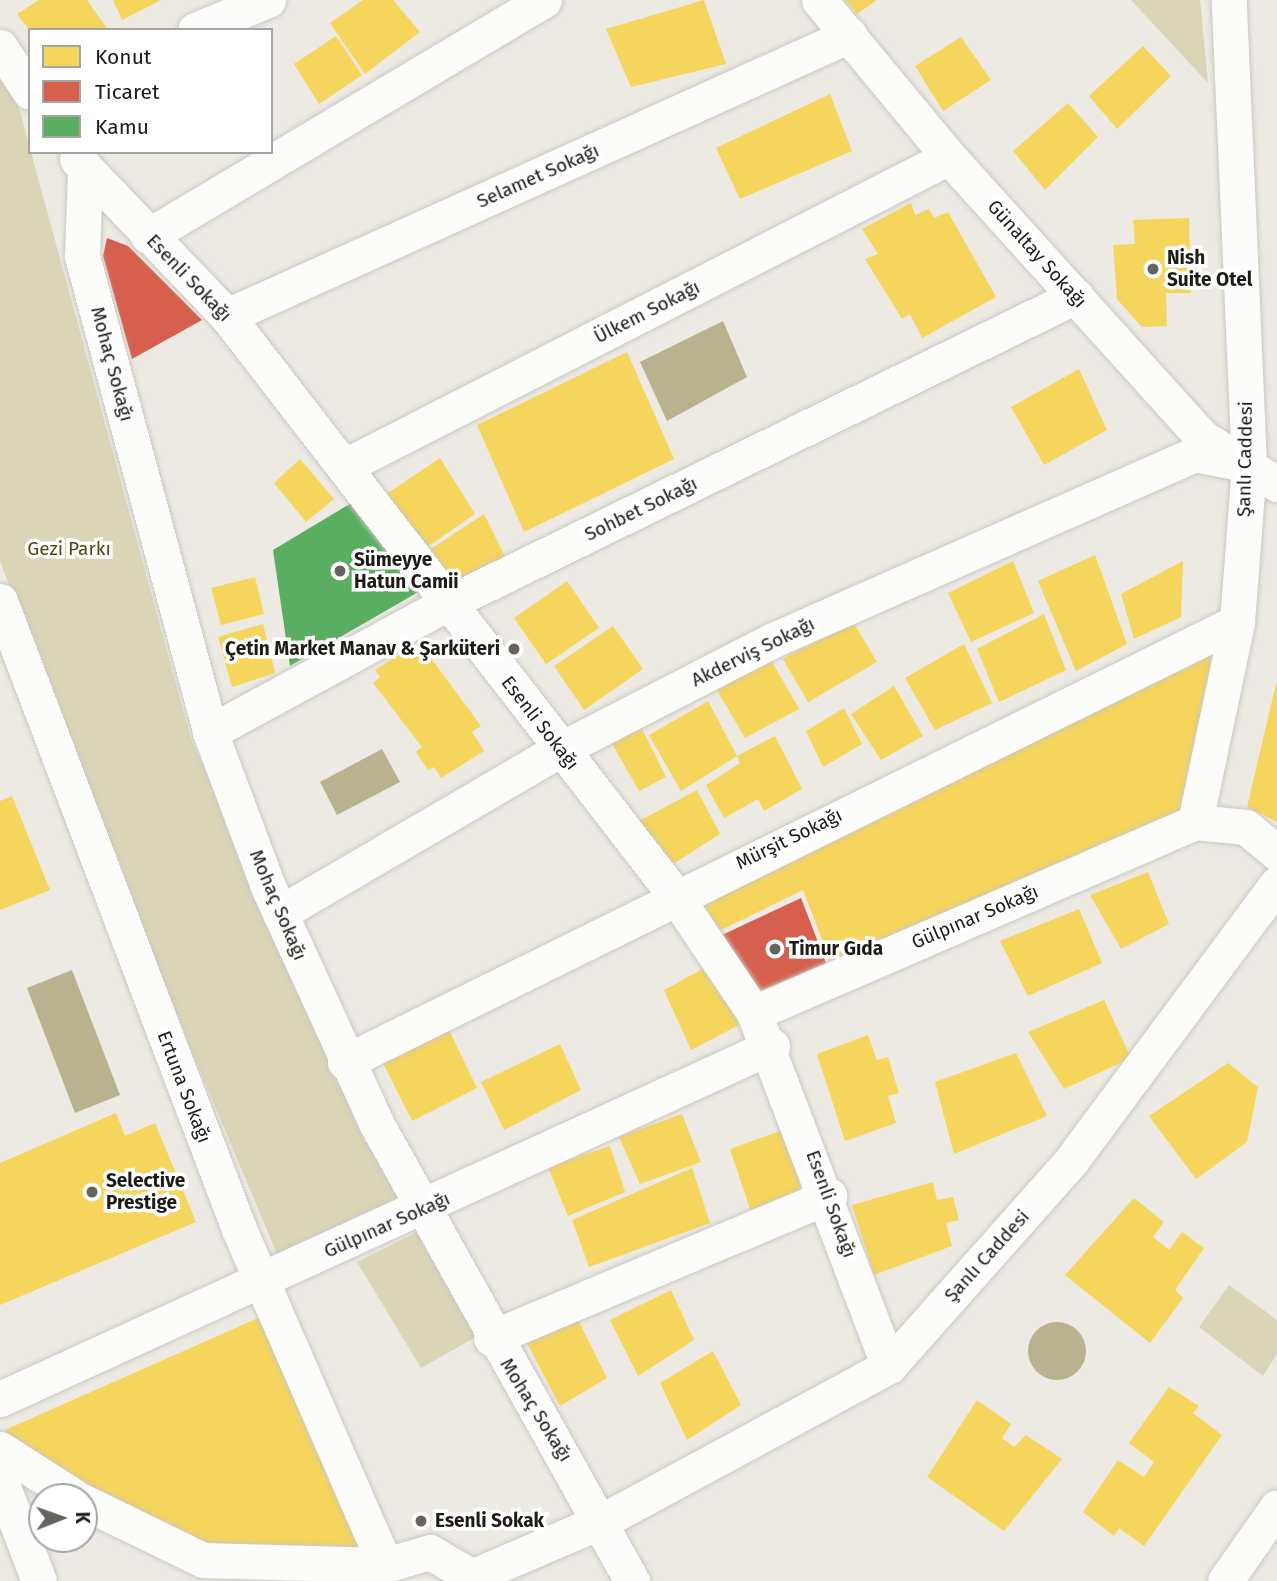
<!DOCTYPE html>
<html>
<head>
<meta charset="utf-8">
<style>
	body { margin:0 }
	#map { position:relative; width:1277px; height:1581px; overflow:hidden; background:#eceae2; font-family:"Fira Sans",sans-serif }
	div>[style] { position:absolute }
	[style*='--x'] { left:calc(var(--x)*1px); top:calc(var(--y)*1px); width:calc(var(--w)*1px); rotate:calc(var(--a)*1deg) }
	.green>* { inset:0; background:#dad5b7 }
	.water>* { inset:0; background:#b9b28f }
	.round { border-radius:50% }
	.homes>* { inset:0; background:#f6d55c }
	.shops>* { inset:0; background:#d6604d }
	.public>* { inset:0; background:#5aae61 }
	.roads { filter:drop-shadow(0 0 2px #c9c7c2) drop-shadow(0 0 2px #c9c7c2) }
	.street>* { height:35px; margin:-17.5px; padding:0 17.5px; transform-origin:17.5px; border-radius:17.5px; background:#fcfcfb }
	.dots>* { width:19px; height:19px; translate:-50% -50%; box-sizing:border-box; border:4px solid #fff; border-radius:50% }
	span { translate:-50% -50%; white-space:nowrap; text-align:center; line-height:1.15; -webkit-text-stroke:7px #fff; paint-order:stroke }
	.street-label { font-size:19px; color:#1c1b16 }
	.poi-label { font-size:19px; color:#1c1b16; font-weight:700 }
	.left { translate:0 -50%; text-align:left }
	.right { translate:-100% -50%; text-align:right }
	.park-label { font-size:19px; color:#52480f }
	.legend { position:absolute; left:28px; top:28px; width:245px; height:126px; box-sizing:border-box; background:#fff; border:2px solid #a4a4a2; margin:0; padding:9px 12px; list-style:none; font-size:21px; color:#1c1b16 }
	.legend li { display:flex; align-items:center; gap:14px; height:35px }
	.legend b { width:35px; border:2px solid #a4a4a2 }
	.north { position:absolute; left:28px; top:1483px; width:70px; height:70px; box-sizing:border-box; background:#fff; border:2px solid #a4a4a2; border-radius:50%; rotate:89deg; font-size:19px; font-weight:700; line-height:28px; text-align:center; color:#1c1b16 }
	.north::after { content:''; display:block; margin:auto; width:24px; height:32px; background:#65635d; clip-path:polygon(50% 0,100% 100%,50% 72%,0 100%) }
</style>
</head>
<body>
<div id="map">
	<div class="green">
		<div style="clip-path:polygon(1131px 0,1200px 0,1208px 83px)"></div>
		<div style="clip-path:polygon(0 77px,16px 97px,191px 739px,403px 1195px,279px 1259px,137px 920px,0 561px)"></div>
		<div style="clip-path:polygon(417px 1232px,476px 1337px,421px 1368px,357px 1262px)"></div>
		<div style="clip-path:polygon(1229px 1285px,1277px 1320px,1277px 1354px,1263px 1376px,1199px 1327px)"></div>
	</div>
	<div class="water">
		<div style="clip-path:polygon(723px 321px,747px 377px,667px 421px,640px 362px)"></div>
		<div style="clip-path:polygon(382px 749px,400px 782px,337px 815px,320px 782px)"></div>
		<div style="clip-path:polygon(72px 970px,120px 1095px,75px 1113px,27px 988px)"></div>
		<div class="round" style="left:1028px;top:1322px;width:58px;height:58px"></div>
	</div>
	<div class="homes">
		<div style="clip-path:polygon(39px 0,87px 0,108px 30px,29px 30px,17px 14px)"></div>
		<div style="clip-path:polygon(113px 0,161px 0,122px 20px)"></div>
		<div style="clip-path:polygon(363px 0,393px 0,420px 32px,365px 74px,330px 23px)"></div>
		<div style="clip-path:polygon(704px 0,726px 64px,631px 87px,606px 29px)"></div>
		<div style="clip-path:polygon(845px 0,877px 0,857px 14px)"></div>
		<div style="clip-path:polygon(336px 36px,362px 75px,319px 104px,294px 64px)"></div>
		<div style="clip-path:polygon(961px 37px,991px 80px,943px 111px,915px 66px)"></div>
		<div style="clip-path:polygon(1143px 46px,1171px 76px,1117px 129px,1089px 96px)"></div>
		<div style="clip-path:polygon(830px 94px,852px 151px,740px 199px,716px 148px)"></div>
		<div style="clip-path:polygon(1068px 103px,1098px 137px,1045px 190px,1013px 151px)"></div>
		<div style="clip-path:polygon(911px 203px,915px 215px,929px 209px,934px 218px,948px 212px,996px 297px,922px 338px,910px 314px,902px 319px,865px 259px,878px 254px,862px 229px)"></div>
		<div style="clip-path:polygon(1189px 218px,1191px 293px,1166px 293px,1167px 326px,1142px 327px,1117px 299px,1113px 245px,1135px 244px,1133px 220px)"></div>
		<div style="clip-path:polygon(627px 352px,674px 459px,524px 532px,477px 425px)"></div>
		<div style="clip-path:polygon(1079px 369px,1107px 430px,1044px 465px,1011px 407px)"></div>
		<div style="clip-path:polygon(440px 458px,475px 514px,418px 553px,379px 499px)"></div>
		<div style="clip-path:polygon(300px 459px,334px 499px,306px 522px,274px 483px)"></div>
		<div style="clip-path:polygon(484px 514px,511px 569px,449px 599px,420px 556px)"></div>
		<div style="clip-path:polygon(1095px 555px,1127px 644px,1076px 671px,1038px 581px)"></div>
		<div style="clip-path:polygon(1013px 561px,1034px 613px,971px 642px,948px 593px)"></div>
		<div style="clip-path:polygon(1183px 561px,1181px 617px,1134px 639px,1121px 594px)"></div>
		<div style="clip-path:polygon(255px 577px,264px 614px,221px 625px,211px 588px)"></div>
		<div style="clip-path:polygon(567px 581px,599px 628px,546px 664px,514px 618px)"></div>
		<div style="clip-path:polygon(1044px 614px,1066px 670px,999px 702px,977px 649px)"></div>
		<div style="clip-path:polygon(852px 620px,877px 662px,808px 702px,783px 659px)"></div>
		<div style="clip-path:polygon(263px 624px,275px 673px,232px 687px,218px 637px)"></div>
		<div style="clip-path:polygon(613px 626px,643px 669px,584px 710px,554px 666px)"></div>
		<div style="clip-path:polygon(1229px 636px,1189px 813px,830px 960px,803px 890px,717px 932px,693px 896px)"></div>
		<div style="clip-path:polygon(419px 642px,481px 726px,472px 732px,484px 751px,441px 778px,434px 767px,428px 770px,416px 752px,422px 747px,373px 683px,380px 677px,375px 670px)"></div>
		<div style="clip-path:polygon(964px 644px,992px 703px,935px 730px,905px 678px)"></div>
		<div style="clip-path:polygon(771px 660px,799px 709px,745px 738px,717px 690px)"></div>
		<div style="clip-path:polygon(1276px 684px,1277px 684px,1277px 822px,1247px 807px)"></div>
		<div style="clip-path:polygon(894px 686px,923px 736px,881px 760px,851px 714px)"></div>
		<div style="clip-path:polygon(708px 701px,737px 756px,775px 736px,802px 789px,764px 811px,758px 799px,724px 818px,706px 785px,740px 763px,737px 756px,681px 791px,649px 735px)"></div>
		<div style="clip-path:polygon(844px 708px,862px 744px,823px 767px,806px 731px)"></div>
		<div style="clip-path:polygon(638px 721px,666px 777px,639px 791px,609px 738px)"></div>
		<div style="clip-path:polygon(697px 790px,720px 834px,662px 871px,628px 827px)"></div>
		<div style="clip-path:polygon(12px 796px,50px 890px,0 910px,0 801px)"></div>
		<div style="clip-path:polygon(1148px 872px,1169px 924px,1121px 949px,1090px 895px)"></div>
		<div style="clip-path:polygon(1079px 909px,1102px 963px,1028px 996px,1000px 941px)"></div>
		<div style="clip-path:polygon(712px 964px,739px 1025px,691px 1050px,664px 990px)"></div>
		<div style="clip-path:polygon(1104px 1000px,1131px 1058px,1064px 1089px,1028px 1032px)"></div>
		<div style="clip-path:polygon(446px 1024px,477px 1088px,412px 1121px,381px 1059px)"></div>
		<div style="clip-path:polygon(868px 1035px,877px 1060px,888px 1057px,899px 1093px,888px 1096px,896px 1123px,845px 1141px,817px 1054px)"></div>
		<div style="clip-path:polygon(560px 1044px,581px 1090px,504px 1130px,481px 1082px)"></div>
		<div style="clip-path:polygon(1016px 1053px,1047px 1116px,954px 1154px,935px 1082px)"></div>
		<div style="clip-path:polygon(1228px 1063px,1258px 1087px,1247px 1142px,1196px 1179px,1149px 1116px)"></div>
		<div style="clip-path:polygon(116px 1113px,125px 1136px,155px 1123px,196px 1222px,0 1305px,0 1163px)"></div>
		<div style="clip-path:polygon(682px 1114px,701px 1162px,640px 1184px,619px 1137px)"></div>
		<div style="clip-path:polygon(783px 1130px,803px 1192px,751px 1212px,730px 1149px)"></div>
		<div style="clip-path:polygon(610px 1146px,625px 1192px,568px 1216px,548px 1167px)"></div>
		<div style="clip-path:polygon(692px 1168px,710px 1223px,589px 1267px,572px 1220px)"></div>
		<div style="clip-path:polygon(933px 1182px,937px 1200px,953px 1197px,959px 1220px,946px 1223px,952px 1246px,874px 1275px,852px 1205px)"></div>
		<div style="clip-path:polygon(1134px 1198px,1164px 1222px,1153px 1237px,1169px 1250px,1182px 1232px,1204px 1248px,1175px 1290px,1183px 1298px,1150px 1343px,1065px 1275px)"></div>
		<div style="clip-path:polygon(671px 1290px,694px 1340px,638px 1376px,610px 1320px)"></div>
		<div style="clip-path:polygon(263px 1316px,364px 1555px,206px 1550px,57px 1472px,5px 1430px)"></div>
		<div style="clip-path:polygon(578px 1320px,607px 1378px,560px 1406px,527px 1343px)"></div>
		<div style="clip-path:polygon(713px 1351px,741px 1405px,687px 1440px,660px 1383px)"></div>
		<div style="clip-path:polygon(1169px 1387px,1199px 1406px,1193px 1413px,1222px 1435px,1144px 1546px,1119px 1528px,1114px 1536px,1083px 1512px,1118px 1460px,1144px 1477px,1154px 1462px,1129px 1443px)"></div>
		<div style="clip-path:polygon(977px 1400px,1011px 1424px,1002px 1438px,1014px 1447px,1026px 1435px,1062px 1459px,1004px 1531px,927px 1477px)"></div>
	</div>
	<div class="shops">
		<div style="clip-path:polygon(107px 238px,128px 246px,202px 320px,132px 359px,103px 256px)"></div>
		<div style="clip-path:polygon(801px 898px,826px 963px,758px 992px,720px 936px)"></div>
	</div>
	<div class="public">
		<div style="clip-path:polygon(353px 502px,420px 591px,290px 666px,273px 550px)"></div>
	</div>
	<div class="roads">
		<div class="street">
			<div style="--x:819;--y:0;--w:204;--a:50.4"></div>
			<div style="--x:949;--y:157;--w:377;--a:47.9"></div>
			<div style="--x:1202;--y:437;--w:89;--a:32.1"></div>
			<div style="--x:195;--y:30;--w:79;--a:-22.3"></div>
			<div style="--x:0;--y:47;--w:54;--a:56.3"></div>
			<div style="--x:77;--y:159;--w:217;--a:46.3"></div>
			<div style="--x:227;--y:316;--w:731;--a:52.28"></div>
			<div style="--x:674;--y:894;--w:143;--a:56.1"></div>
			<div style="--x:754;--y:1013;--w:378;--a:69.1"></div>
			<div style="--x:85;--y:172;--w:84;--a:92"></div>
			<div style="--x:82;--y:256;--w:493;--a:74.9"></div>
			<div style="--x:210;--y:732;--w:168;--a:69.4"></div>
			<div style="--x:269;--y:889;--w:257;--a:65.4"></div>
			<div style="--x:376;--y:1123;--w:525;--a:60.8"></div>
			<div style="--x:148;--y:236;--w:461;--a:-30.8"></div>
			<div style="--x:227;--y:316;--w:683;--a:-24.28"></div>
			<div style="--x:345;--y:466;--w:678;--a:-27.09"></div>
			<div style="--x:0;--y:601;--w:672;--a:69.16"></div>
			<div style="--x:239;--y:1229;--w:366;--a:66.5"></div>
			<div style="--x:210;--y:732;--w:271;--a:-28.5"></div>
			<div style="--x:448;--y:603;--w:699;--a:-26.05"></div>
			<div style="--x:1195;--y:822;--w:204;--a:-78.1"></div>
			<div style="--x:1237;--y:622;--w:157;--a:-85.6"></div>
			<div style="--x:1249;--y:465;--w:465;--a:-92.5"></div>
			<div style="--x:280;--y:913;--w:325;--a:-30.3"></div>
			<div style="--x:561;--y:749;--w:236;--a:-27.2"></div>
			<div style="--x:771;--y:641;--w:463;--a:-23.8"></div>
			<div style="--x:1195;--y:454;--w:55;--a:11.5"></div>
			<div style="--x:754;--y:1013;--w:481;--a:-23.4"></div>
			<div style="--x:1195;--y:822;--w:51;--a:5.6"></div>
			<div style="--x:1246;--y:827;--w:40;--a:40"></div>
			<div style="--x:345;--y:1062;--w:995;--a:-26.26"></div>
			<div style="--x:491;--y:1338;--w:367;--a:-22.8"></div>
			<div style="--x:0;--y:1399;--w:849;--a:-24.57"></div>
			<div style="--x:0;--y:1449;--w:89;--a:32.6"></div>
			<div style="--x:0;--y:1479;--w:109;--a:69.1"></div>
			<div style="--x:84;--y:1502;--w:132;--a:26"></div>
			<div style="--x:203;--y:1560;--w:182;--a:1.6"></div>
			<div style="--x:385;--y:1565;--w:47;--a:-16.1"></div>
			<div style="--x:430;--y:1552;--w:57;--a:30.6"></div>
			<div style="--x:476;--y:1575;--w:139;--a:-23.3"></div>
			<div style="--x:604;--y:1520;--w:324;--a:-28.4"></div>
			<div style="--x:889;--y:1366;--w:274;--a:-48.4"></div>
			<div style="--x:1071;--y:1161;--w:345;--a:-53.4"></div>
			<div style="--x:1225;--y:1581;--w:90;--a:-54.9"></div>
		</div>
	</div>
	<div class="dots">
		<div style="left:1153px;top:269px;background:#65635d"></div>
		<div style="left:340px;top:571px;background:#65635d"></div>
		<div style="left:514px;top:649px;background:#65635d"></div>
		<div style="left:775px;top:949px;background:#65635d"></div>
		<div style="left:92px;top:1192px;background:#65635d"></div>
		<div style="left:421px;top:1521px;background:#65635d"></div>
	</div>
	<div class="street-label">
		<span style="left:538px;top:176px;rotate:-24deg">Selamet Sokağı</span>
		<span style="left:1037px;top:254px;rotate:48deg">Günaltay Sokağı</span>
		<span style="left:189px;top:278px;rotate:46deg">Esenli Sokağı</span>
		<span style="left:647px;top:312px;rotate:-27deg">Ülkem Sokağı</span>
		<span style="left:112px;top:364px;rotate:75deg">Mohaç Sokağı</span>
		<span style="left:1245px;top:459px;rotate:-89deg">Şanlı Caddesi</span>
		<span style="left:641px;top:509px;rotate:-26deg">Sohbet Sokağı</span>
		<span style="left:753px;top:652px;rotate:-26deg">Akderviş Sokağı</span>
		<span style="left:540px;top:723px;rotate:52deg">Esenli Sokağı</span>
		<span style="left:789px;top:839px;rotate:-26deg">Mürşit Sokağı</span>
		<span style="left:278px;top:905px;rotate:67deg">Mohaç Sokağı</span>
		<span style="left:975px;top:917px;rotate:-23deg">Gülpınar Sokağı</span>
		<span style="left:184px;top:1087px;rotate:69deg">Ertuna Sokağı</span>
		<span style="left:831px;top:1204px;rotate:70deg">Esenli Sokağı</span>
		<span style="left:387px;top:1225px;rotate:-24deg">Gülpınar Sokağı</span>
		<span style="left:987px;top:1256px;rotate:-48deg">Şanlı Caddesi</span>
		<span style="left:536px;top:1410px;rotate:58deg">Mohaç Sokağı</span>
	</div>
	<div class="poi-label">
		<span class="left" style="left:1167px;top:269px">Nish<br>Suite Otel</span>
		<span class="left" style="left:354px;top:571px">Sümeyye<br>Hatun Camii</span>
		<span class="right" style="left:500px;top:649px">Çetin Market Manav &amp; Şarküteri</span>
		<span class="left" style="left:789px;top:949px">Timur Gıda</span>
		<span class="left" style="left:106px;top:1192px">Selective<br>Prestige</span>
		<span class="left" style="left:435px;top:1521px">Esenli Sokak</span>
	</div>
	<div class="park-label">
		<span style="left:69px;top:549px">Gezi Parkı</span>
	</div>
	<ul class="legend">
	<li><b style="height:19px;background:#f6d55c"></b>Konut</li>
	<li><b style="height:19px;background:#d6604d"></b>Ticaret</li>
	<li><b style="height:19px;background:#5aae61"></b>Kamu</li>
	</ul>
	<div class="north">K</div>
</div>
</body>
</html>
